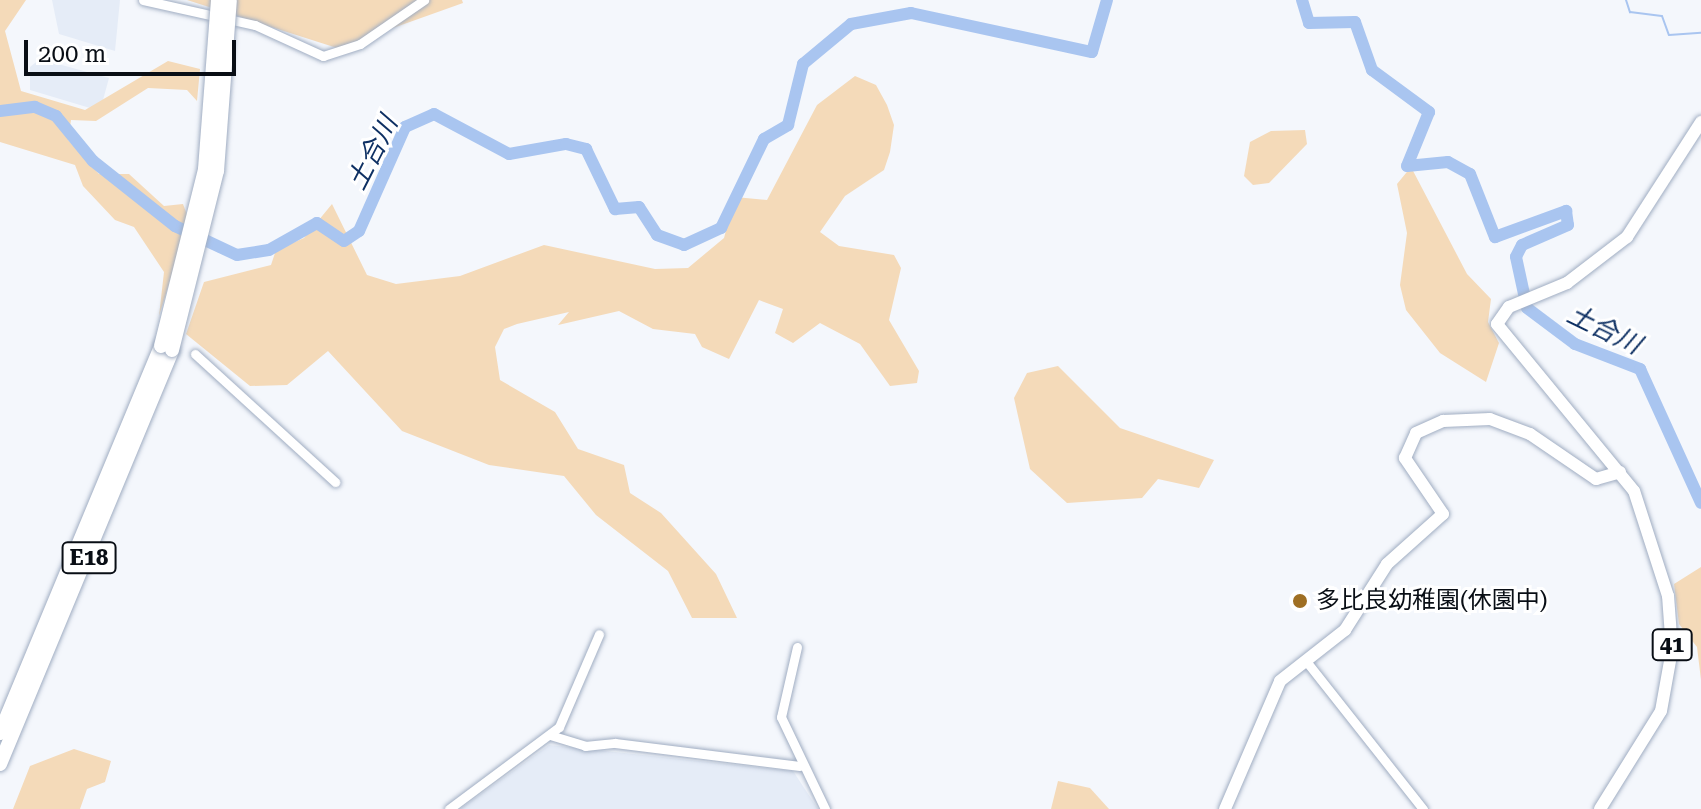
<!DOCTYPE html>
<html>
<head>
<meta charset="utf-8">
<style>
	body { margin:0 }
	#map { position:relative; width:1701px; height:809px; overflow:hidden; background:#f4f7fc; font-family:"Roboto Serif","Noto Sans JP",serif }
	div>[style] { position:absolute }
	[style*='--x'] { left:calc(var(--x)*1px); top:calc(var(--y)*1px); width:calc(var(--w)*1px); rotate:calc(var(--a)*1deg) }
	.built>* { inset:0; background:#e5ecf7 }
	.green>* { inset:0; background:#f4dab9 }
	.stream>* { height:2px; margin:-1px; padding:0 1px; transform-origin:1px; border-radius:1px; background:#a9c5f0 }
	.river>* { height:12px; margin:-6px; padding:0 6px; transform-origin:6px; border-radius:6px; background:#a9c5f0 }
	.roads { filter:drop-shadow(0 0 2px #a0adc2) drop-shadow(0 0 2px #a0adc2) }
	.tertiary>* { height:9px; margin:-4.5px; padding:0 4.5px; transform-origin:4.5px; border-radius:4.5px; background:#fff }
	.primary>* { height:12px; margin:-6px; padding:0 6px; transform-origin:6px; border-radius:6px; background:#fff }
	.motorway>* { height:14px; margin:-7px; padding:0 7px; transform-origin:7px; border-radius:7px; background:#fff }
	.bridges { filter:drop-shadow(0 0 2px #a0adc2) drop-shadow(0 0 2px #a0adc2) }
	.motorway-bridge>* { height:14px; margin:-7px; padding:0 7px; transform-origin:7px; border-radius:7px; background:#fff }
	.dots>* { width:22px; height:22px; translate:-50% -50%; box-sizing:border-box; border:4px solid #fff; border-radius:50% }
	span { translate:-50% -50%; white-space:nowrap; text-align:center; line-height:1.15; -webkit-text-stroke:6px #fff; paint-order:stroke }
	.shield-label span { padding:2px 6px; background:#fff; border:2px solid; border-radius:6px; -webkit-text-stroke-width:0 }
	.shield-label { font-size:22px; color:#090e15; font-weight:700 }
	.poi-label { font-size:24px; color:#090e15 }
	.left { translate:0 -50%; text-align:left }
	.water-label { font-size:26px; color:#0e3063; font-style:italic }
	.scale { position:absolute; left:24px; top:40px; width:212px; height:36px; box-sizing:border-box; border:4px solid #090e15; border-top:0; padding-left:10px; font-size:24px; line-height:28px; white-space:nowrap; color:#090e15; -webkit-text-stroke:6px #fff; paint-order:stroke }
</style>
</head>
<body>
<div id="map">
	<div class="built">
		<div style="clip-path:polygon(52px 0,120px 0,115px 51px,59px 34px)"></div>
		<div style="clip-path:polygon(40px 59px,109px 78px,100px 111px,30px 90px,30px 67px)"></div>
		<div style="clip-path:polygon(549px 745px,793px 771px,818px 809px,460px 809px)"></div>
	</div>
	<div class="green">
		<div style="clip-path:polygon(0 0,26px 0,5px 31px,21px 91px,85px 110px,168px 61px,200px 69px,197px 101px,187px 90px,148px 88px,96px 121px,71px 120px,68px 140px,99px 174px,129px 174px,164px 206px,183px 204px,189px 220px,159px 316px,164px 272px,134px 227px,115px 220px,83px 186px,75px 165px,0 142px)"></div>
		<div style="clip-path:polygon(187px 0,462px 0,463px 3px,337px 48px)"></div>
		<div style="clip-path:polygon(855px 76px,876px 85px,887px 105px,894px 125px,890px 152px,884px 170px,845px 196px,820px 232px,839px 246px,894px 255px,901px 268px,889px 320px,919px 371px,917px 383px,890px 386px,860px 344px,820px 323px,793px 343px,775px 333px,783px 309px,759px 300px,729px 359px,702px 347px,695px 334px,653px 329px,619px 311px,558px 325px,569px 312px,517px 324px,504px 329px,495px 347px,500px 380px,555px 412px,578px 449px,624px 465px,630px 493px,661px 513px,716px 574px,737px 618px,692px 618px,668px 571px,596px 515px,564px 476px,489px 465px,402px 431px,328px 351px,287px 385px,250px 386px,186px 334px,204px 282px,271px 265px,276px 250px,304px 238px,332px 204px,367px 275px,396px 284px,460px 276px,544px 245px,655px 269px,688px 268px,724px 238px,735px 197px,767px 200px,817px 105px)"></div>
		<div style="clip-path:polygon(1305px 130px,1307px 144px,1269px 183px,1253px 185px,1244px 176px,1250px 142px,1271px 131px)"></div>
		<div style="clip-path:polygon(1411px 167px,1467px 274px,1491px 299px,1488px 322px,1499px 343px,1486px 382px,1440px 353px,1406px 310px,1400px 285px,1407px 233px,1397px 184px)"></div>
		<div style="clip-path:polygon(1058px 366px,1120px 428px,1214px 460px,1199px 488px,1158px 479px,1142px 498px,1067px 503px,1030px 469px,1014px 398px,1027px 373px)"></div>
		<div style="clip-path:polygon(1701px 567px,1701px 680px,1697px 647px,1679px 624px,1674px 584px)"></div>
		<div style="clip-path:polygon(74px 749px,111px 761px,105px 782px,87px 789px,80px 809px,13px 809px,30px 766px)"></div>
		<div style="clip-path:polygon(1058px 781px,1090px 788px,1109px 809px,1051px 809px)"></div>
	</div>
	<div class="stream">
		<div style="--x:1626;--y:0;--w:13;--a:72"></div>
		<div style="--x:1630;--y:12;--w:32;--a:7"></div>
		<div style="--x:1662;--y:16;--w:20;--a:70"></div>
		<div style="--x:1669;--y:35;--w:32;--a:-4"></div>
	</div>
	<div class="river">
		<div style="--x:1302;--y:0;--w:24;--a:73"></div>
		<div style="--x:1309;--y:23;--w:46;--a:-1.2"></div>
		<div style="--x:1355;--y:22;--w:51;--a:70.5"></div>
		<div style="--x:1372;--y:70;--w:71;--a:36.4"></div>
		<div style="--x:1429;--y:112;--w:58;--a:112.2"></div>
		<div style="--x:1407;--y:166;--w:41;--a:-5.6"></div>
		<div style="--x:1448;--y:162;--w:25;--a:29"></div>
		<div style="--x:1470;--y:174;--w:68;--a:68.4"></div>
		<div style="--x:1495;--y:237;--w:76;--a:-20.1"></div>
		<div style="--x:1566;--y:211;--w:14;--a:82"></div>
		<div style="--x:1568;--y:225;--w:50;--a:156.5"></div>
		<div style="--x:1522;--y:245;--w:13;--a:117"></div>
		<div style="--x:1516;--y:257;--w:52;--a:77.8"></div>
		<div style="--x:1527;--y:308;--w:60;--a:36.9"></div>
		<div style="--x:1575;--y:344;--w:70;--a:21"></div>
		<div style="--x:1640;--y:369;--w:147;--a:65.5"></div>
		<div style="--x:0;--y:111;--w:35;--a:-7"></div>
		<div style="--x:35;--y:107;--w:23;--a:23"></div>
		<div style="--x:56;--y:116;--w:58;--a:50.6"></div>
		<div style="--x:93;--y:161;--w:105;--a:38.4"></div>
		<div style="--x:175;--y:226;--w:68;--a:25.1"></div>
		<div style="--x:237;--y:255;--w:32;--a:-9"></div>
		<div style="--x:269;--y:250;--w:55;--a:-29.4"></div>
		<div style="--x:317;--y:223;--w:32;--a:34"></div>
		<div style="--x:344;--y:241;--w:18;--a:-34"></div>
		<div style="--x:359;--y:231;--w:114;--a:-66.1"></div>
		<div style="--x:405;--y:127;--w:32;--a:-24"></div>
		<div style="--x:434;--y:114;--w:85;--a:28.1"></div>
		<div style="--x:509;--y:154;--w:58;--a:-10"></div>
		<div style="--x:566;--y:144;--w:21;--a:14"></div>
		<div style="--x:586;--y:149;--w:67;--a:64.2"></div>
		<div style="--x:615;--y:209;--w:24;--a:-5"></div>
		<div style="--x:639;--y:207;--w:33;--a:57"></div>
		<div style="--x:657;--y:235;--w:29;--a:20"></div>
		<div style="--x:684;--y:245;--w:41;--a:-24.7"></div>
		<div style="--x:721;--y:228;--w:99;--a:-64.2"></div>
		<div style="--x:764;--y:139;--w:28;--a:-30"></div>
		<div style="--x:788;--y:125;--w:63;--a:-76.2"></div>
		<div style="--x:803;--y:64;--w:62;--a:-39.8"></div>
		<div style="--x:851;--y:24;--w:61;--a:-10.4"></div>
		<div style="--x:911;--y:13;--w:185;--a:12.2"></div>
		<div style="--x:1092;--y:52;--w:54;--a:-73.9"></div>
	</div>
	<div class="roads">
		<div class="tertiary">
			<div style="--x:143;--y:0;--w:115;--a:12.6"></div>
			<div style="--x:255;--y:25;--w:75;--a:24.5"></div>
			<div style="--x:323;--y:56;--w:39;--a:-18"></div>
			<div style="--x:360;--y:44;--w:78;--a:-34.5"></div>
			<div style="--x:195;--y:354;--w:190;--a:42.4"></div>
			<div style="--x:797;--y:647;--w:72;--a:102.9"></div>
			<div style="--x:781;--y:717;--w:102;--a:64.4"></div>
			<div style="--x:1306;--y:661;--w:189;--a:51.7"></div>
			<div style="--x:550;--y:735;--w:37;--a:17"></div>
			<div style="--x:585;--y:746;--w:30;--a:-6"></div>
			<div style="--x:615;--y:743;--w:186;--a:7.1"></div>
			<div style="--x:449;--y:809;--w:137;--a:-36.7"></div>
			<div style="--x:559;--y:727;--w:101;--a:-66.7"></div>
		</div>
		<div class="primary">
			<div style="--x:1225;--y:809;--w:139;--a:-66.7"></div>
			<div style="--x:1280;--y:681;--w:83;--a:-38.1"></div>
			<div style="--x:1345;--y:630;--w:78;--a:-57.5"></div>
			<div style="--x:1387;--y:564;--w:75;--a:-41.8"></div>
			<div style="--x:1443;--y:514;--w:68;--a:-124.2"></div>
			<div style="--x:1405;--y:458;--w:27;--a:-66"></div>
			<div style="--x:1416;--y:433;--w:30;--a:-24"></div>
			<div style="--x:1443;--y:421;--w:47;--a:-2.4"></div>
			<div style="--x:1490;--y:419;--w:43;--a:20.6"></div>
			<div style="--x:1530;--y:434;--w:80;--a:34.3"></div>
			<div style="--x:1596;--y:479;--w:25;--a:-16"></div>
			<div style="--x:1600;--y:809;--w:115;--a:-58.1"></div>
			<div style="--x:1661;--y:711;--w:62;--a:-79.8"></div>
			<div style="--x:1672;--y:650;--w:54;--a:-94.2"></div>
			<div style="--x:1668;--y:596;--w:110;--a:-107.9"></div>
			<div style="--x:1634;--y:491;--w:216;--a:-129.4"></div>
			<div style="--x:1497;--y:324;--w:21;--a:-55"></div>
			<div style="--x:1509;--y:307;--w:63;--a:-22.5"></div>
			<div style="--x:1567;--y:283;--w:76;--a:-37.5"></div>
			<div style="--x:1627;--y:237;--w:137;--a:-57.2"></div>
		</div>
		<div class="motorway">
			<div style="--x:0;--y:733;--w:419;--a:-67.4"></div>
			<div style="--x:0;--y:764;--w:448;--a:-67.4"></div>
		</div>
	</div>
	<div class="bridges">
		<div class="motorway-bridge">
			<div style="--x:161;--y:346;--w:182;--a:-76"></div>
			<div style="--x:205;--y:169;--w:169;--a:-85.6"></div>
			<div style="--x:172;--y:350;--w:185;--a:-75.9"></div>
			<div style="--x:217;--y:171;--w:171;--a:-85.7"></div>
		</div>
	</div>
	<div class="dots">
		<div style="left:1300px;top:601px;background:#9f6f23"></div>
	</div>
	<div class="shield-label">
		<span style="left:89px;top:558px">E18</span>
		<span style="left:1672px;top:645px">41</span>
	</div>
	<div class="poi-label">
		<span class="left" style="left:1316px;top:601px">多比良幼稚園(休園中)</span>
	</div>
	<div class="water-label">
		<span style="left:373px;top:153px;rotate:-63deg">土合川</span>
		<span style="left:1604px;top:330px;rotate:26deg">土合川</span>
	</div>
	<div class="scale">200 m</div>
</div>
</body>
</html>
